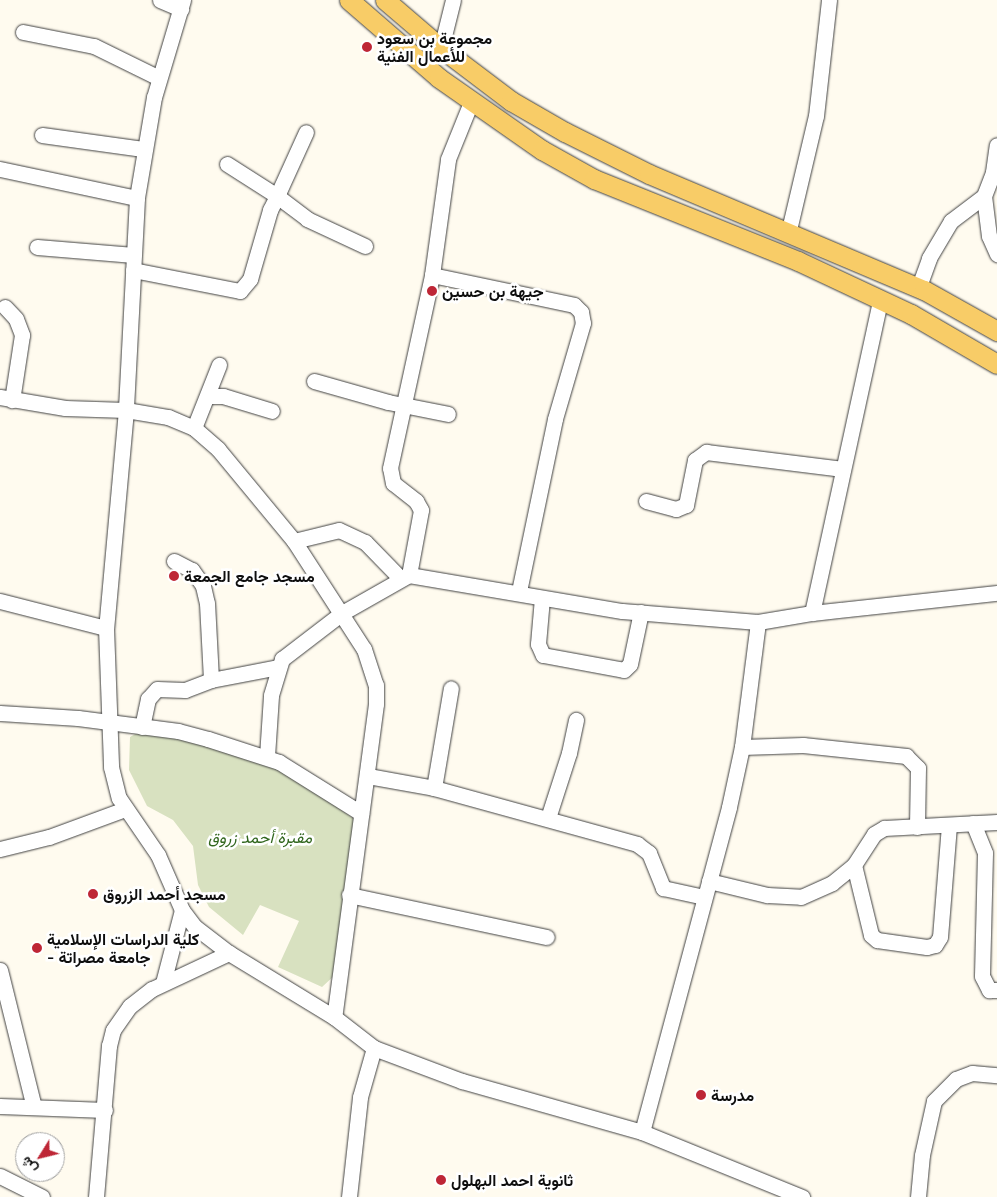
<!DOCTYPE html>
<html>
<head>
<meta charset="utf-8">
<style>
	body { margin:0 }
	#map { position:relative; width:997px; height:1197px; overflow:hidden; background:#fffbef; font-family:"Libre Baskerville",Vazirmatn,serif }
	div>[style] { position:absolute }
	[style*='--x'] { left:calc(var(--x)*1px); top:calc(var(--y)*1px); width:calc(var(--w)*1px); rotate:calc(var(--a)*1deg) }
	.cemetery>* { inset:0; background:#d8e1c0 }
	.roads { filter:drop-shadow(0 0 1px #414141) drop-shadow(0 0 1px #414141) }
	.minor>* { height:15px; margin:-7.5px; padding:0 7.5px; transform-origin:7.5px; border-radius:7.5px; background:#fff }
	.major>* { height:19px; margin:-9.5px; padding:0 9.5px; transform-origin:9.5px; border-radius:9.5px; background:#f8cc67 }
	.dots>* { width:14px; height:14px; translate:-50% -50%; box-sizing:border-box; border:2px solid #fff; border-radius:50% }
	span { translate:-50% -50%; white-space:nowrap; text-align:center; line-height:1.15; -webkit-text-stroke:5px #fff; paint-order:stroke }
	.poi-label { font-size:16px; color:#0e0e0e; font-weight:700 }
	.left { translate:0 -50%; text-align:left }
	.park-label { font-size:16px; color:#31661e; font-style:italic }
	.north { position:absolute; left:15px; top:1132px; width:50px; height:50px; box-sizing:border-box; background:#fff; border:1px solid #9f9f9f; border-radius:50%; rotate:234deg; font-size:14px; font-weight:700; line-height:20px; text-align:center; color:#0e0e0e }
	.north::after { content:''; display:block; margin:auto; width:18px; height:22px; background:#be2636; clip-path:polygon(50% 0,100% 100%,50% 72%,0 100%) }
</style>
</head>
<body>
<div id="map">
	<div class="cemetery">
		<div style="clip-path:polygon(139px 732px,162px 732px,267px 759px,353px 818px,356px 822px,335px 975px,322px 987px,278px 967px,299px 921px,260px 905px,243px 935px,209px 907px,198px 885px,193px 846px,173px 820px,147px 806px,129px 770px,130px 737px)"></div>
	</div>
	<div class="roads">
		<div class="minor">
			<div style="--x:160;--y:0;--w:23;--a:23"></div>
			<div style="--x:183;--y:0;--w:101;--a:106.6"></div>
			<div style="--x:154;--y:97;--w:102;--a:99.6"></div>
			<div style="--x:137;--y:198;--w:212;--a:93"></div>
			<div style="--x:126;--y:410;--w:219;--a:95.2"></div>
			<div style="--x:106;--y:628;--w:139;--a:87.9"></div>
			<div style="--x:111;--y:767;--w:32;--a:76"></div>
			<div style="--x:119;--y:798;--w:69;--a:55.6"></div>
			<div style="--x:158;--y:855;--w:60;--a:66.4"></div>
			<div style="--x:182;--y:910;--w:21;--a:53"></div>
			<div style="--x:195;--y:927;--w:43;--a:37.4"></div>
			<div style="--x:229;--y:953;--w:123;--a:31.4"></div>
			<div style="--x:334;--y:1017;--w:51;--a:37.8"></div>
			<div style="--x:374;--y:1048;--w:94;--a:20.6"></div>
			<div style="--x:462;--y:1081;--w:187;--a:15.8"></div>
			<div style="--x:642;--y:1132;--w:173;--a:22.1"></div>
			<div style="--x:23;--y:32;--w:72;--a:11.2"></div>
			<div style="--x:94;--y:46;--w:72;--a:26.2"></div>
			<div style="--x:441;--y:48;--w:49;--a:-76"></div>
			<div style="--x:42;--y:135;--w:102;--a:7.9"></div>
			<div style="--x:227;--y:164;--w:59;--a:32.6"></div>
			<div style="--x:277;--y:196;--w:70;--a:-65.6"></div>
			<div style="--x:0;--y:169;--w:140;--a:12"></div>
			<div style="--x:984;--y:196;--w:40;--a:82.9"></div>
			<div style="--x:989;--y:236;--w:20;--a:66"></div>
			<div style="--x:788;--y:234;--w:121;--a:-76.7"></div>
			<div style="--x:816;--y:116;--w:117;--a:-83.6"></div>
			<div style="--x:37;--y:247;--w:97;--a:4.7"></div>
			<div style="--x:133;--y:270;--w:109;--a:11.1"></div>
			<div style="--x:240;--y:291;--w:16;--a:-50"></div>
			<div style="--x:250;--y:279;--w:72;--a:-73.8"></div>
			<div style="--x:270;--y:210;--w:16;--a:-63"></div>
			<div style="--x:277;--y:196;--w:38;--a:37"></div>
			<div style="--x:307;--y:219;--w:64;--a:25"></div>
			<div style="--x:432;--y:275;--w:145;--a:11.9"></div>
			<div style="--x:574;--y:305;--w:10;--a:45"></div>
			<div style="--x:581;--y:312;--w:11;--a:80"></div>
			<div style="--x:583;--y:323;--w:100;--a:106.3"></div>
			<div style="--x:555;--y:419;--w:177;--a:101.8"></div>
			<div style="--x:918;--y:289;--w:33;--a:-70"></div>
			<div style="--x:929;--y:258;--w:43;--a:-59.3"></div>
			<div style="--x:951;--y:221;--w:41;--a:-37.1"></div>
			<div style="--x:984;--y:196;--w:26;--a:-69"></div>
			<div style="--x:993;--y:172;--w:27;--a:-82"></div>
			<div style="--x:5;--y:307;--w:16;--a:47"></div>
			<div style="--x:16;--y:319;--w:17;--a:69"></div>
			<div style="--x:22;--y:335;--w:66;--a:98.7"></div>
			<div style="--x:314;--y:381;--w:77;--a:15.8"></div>
			<div style="--x:388;--y:402;--w:61;--a:11.3"></div>
			<div style="--x:208;--y:396;--w:15;--a:0"></div>
			<div style="--x:223;--y:396;--w:51;--a:17"></div>
			<div style="--x:0;--y:397;--w:66;--a:9.6"></div>
			<div style="--x:65;--y:408;--w:61;--a:1.9"></div>
			<div style="--x:126;--y:410;--w:43;--a:9.5"></div>
			<div style="--x:168;--y:417;--w:28;--a:23"></div>
			<div style="--x:194;--y:428;--w:32;--a:41"></div>
			<div style="--x:218;--y:449;--w:119;--a:50.4"></div>
			<div style="--x:294;--y:541;--w:129;--a:57.1"></div>
			<div style="--x:364;--y:649;--w:38;--a:72"></div>
			<div style="--x:376;--y:685;--w:19;--a:90"></div>
			<div style="--x:376;--y:704;--w:316;--a:97.6"></div>
			<div style="--x:194;--y:428;--w:68;--a:-68.4"></div>
			<div style="--x:646;--y:501;--w:31;--a:15"></div>
			<div style="--x:676;--y:509;--w:11;--a:-22"></div>
			<div style="--x:686;--y:505;--w:46;--a:-78.7"></div>
			<div style="--x:695;--y:460;--w:14;--a:-36"></div>
			<div style="--x:706;--y:452;--w:138;--a:7.1"></div>
			<div style="--x:294;--y:541;--w:46;--a:-13.7"></div>
			<div style="--x:339;--y:530;--w:29;--a:25"></div>
			<div style="--x:365;--y:542;--w:50;--a:45.8"></div>
			<div style="--x:174;--y:561;--w:20;--a:27"></div>
			<div style="--x:192;--y:570;--w:19;--a:55"></div>
			<div style="--x:203;--y:586;--w:17;--a:77"></div>
			<div style="--x:207;--y:603;--w:77;--a:87"></div>
			<div style="--x:409;--y:575;--w:66;--a:-79.5"></div>
			<div style="--x:421;--y:510;--w:10;--a:-119"></div>
			<div style="--x:416;--y:501;--w:29;--a:-142"></div>
			<div style="--x:393;--y:483;--w:15;--a:-101"></div>
			<div style="--x:390;--y:468;--w:198;--a:-77.7"></div>
			<div style="--x:432;--y:275;--w:117;--a:-82.1"></div>
			<div style="--x:448;--y:159;--w:61;--a:-68"></div>
			<div style="--x:542;--y:598;--w:46;--a:95"></div>
			<div style="--x:538;--y:644;--w:12;--a:66"></div>
			<div style="--x:543;--y:655;--w:82;--a:10.5"></div>
			<div style="--x:624;--y:670;--w:8;--a:-45"></div>
			<div style="--x:630;--y:664;--w:53;--a:-78.1"></div>
			<div style="--x:0;--y:601;--w:109;--a:14.3"></div>
			<div style="--x:812;--y:613;--w:319;--a:-77.7"></div>
			<div style="--x:0;--y:713;--w:78;--a:3.7"></div>
			<div style="--x:78;--y:718;--w:101;--a:7.4"></div>
			<div style="--x:178;--y:731;--w:31;--a:15"></div>
			<div style="--x:208;--y:739;--w:75;--a:17.9"></div>
			<div style="--x:279;--y:762;--w:97;--a:31.9"></div>
			<div style="--x:142;--y:727;--w:29;--a:-78"></div>
			<div style="--x:148;--y:699;--w:13;--a:-48"></div>
			<div style="--x:157;--y:689;--w:28;--a:2"></div>
			<div style="--x:185;--y:690;--w:28;--a:-21"></div>
			<div style="--x:211;--y:680;--w:68;--a:-11"></div>
			<div style="--x:742;--y:747;--w:61;--a:-1.9"></div>
			<div style="--x:803;--y:745;--w:104;--a:6.1"></div>
			<div style="--x:906;--y:756;--w:17;--a:45"></div>
			<div style="--x:918;--y:768;--w:59;--a:91"></div>
			<div style="--x:267;--y:756;--w:61;--a:-86.2"></div>
			<div style="--x:271;--y:695;--w:38;--a:-73"></div>
			<div style="--x:282;--y:659;--w:76;--a:-37.5"></div>
			<div style="--x:342;--y:613;--w:77;--a:-29.6"></div>
			<div style="--x:409;--y:575;--w:216;--a:9.6"></div>
			<div style="--x:622;--y:611;--w:136;--a:4.6"></div>
			<div style="--x:758;--y:622;--w:55;--a:-9.5"></div>
			<div style="--x:812;--y:613;--w:186;--a:-6.2"></div>
			<div style="--x:368;--y:776;--w:67;--a:10.3"></div>
			<div style="--x:434;--y:788;--w:211;--a:15.4"></div>
			<div style="--x:637;--y:844;--w:15;--a:37"></div>
			<div style="--x:649;--y:853;--w:38;--a:68"></div>
			<div style="--x:663;--y:888;--w:42;--a:12.4"></div>
			<div style="--x:434;--y:788;--w:101;--a:-80.4"></div>
			<div style="--x:548;--y:818;--w:68;--a:-72.1"></div>
			<div style="--x:569;--y:753;--w:34;--a:-78"></div>
			<div style="--x:973;--y:823;--w:32;--a:68"></div>
			<div style="--x:985;--y:853;--w:123;--a:91.4"></div>
			<div style="--x:982;--y:976;--w:16;--a:63"></div>
			<div style="--x:989;--y:990;--w:8;--a:0"></div>
			<div style="--x:0;--y:849;--w:50;--a:-13.8"></div>
			<div style="--x:49;--y:837;--w:81;--a:-20.2"></div>
			<div style="--x:854;--y:865;--w:72;--a:76.3"></div>
			<div style="--x:871;--y:935;--w:8;--a:40"></div>
			<div style="--x:877;--y:940;--w:50;--a:8"></div>
			<div style="--x:927;--y:947;--w:8;--a:-14"></div>
			<div style="--x:935;--y:945;--w:9;--a:-58"></div>
			<div style="--x:940;--y:937;--w:112;--a:-85.4"></div>
			<div style="--x:709;--y:881;--w:60;--a:13.6"></div>
			<div style="--x:767;--y:895;--w:34;--a:3"></div>
			<div style="--x:801;--y:897;--w:34;--a:-24"></div>
			<div style="--x:832;--y:883;--w:28;--a:-39"></div>
			<div style="--x:854;--y:865;--w:37;--a:-57"></div>
			<div style="--x:874;--y:834;--w:12;--a:-31"></div>
			<div style="--x:884;--y:828;--w:113;--a:-3"></div>
			<div style="--x:349;--y:895;--w:202;--a:12"></div>
			<div style="--x:0;--y:970;--w:141;--a:76.1"></div>
			<div style="--x:163;--y:983;--w:75;--a:-75.4"></div>
			<div style="--x:0;--y:1106;--w:105;--a:2.2"></div>
			<div style="--x:642;--y:1132;--w:336;--a:-75"></div>
			<div style="--x:729;--y:807;--w:61;--a:-77.8"></div>
			<div style="--x:742;--y:747;--w:126;--a:-82.7"></div>
			<div style="--x:0;--y:1176;--w:47;--a:26.6"></div>
			<div style="--x:96;--y:1197;--w:152;--a:-85.1"></div>
			<div style="--x:109;--y:1046;--w:16;--a:-76"></div>
			<div style="--x:113;--y:1030;--w:29;--a:-55"></div>
			<div style="--x:130;--y:1006;--w:28;--a:-38"></div>
			<div style="--x:152;--y:989;--w:85;--a:-25.1"></div>
			<div style="--x:349;--y:1197;--w:101;--a:-83.7"></div>
			<div style="--x:360;--y:1097;--w:51;--a:-74.1"></div>
			<div style="--x:918;--y:1197;--w:42;--a:-84.6"></div>
			<div style="--x:922;--y:1155;--w:55;--a:-77.5"></div>
			<div style="--x:934;--y:1101;--w:31;--a:-45"></div>
			<div style="--x:956;--y:1079;--w:17;--a:-21"></div>
			<div style="--x:972;--y:1073;--w:25;--a:5"></div>
		</div>
		<div class="major">
			<div style="--x:349;--y:0;--w:119;--a:40.9"></div>
			<div style="--x:439;--y:78;--w:126;--a:35"></div>
			<div style="--x:542;--y:150;--w:60;--a:29.1"></div>
			<div style="--x:594;--y:179;--w:220;--a:21.9"></div>
			<div style="--x:798;--y:261;--w:125;--a:25.1"></div>
			<div style="--x:911;--y:314;--w:99;--a:30.2"></div>
			<div style="--x:385;--y:0;--w:74;--a:40.6"></div>
			<div style="--x:441;--y:48;--w:88;--a:37.1"></div>
			<div style="--x:511;--y:101;--w:62;--a:29.9"></div>
			<div style="--x:565;--y:132;--w:94;--a:26.6"></div>
			<div style="--x:649;--y:174;--w:298;--a:22.9"></div>
			<div style="--x:924;--y:290;--w:84;--a:29.3"></div>
		</div>
	</div>
	<div class="dots">
		<div style="left:367px;top:47px;background:#be2636"></div>
		<div style="left:432px;top:291px;background:#be2636"></div>
		<div style="left:174px;top:576px;background:#be2636"></div>
		<div style="left:93px;top:894px;background:#be2636"></div>
		<div style="left:37px;top:948px;background:#be2636"></div>
		<div style="left:701px;top:1095px;background:#be2636"></div>
		<div style="left:441px;top:1180px;background:#be2636"></div>
	</div>
	<div class="poi-label">
		<span class="left" style="left:377px;top:47px">مجموعة بن سعود<br>للأعمال الفنية</span>
		<span class="left" style="left:442px;top:291px">جيهة بن حسين</span>
		<span class="left" style="left:184px;top:576px">مسجد جامع الجمعة</span>
		<span class="left" style="left:103px;top:894px">مسجد أحمد الزروق</span>
		<span class="left" style="left:47px;top:948px">كلية الدراسات الإسلامية<br>- جامعة مصراتة</span>
		<span class="left" style="left:711px;top:1095px">مدرسة</span>
		<span class="left" style="left:451px;top:1180px">ثانوية احمد البهلول</span>
	</div>
	<div class="park-label">
		<span style="left:260px;top:837px">مقبرة أحمد زروق</span>
	</div>
	<div class="north">ش</div>
</div>
</body>
</html>
